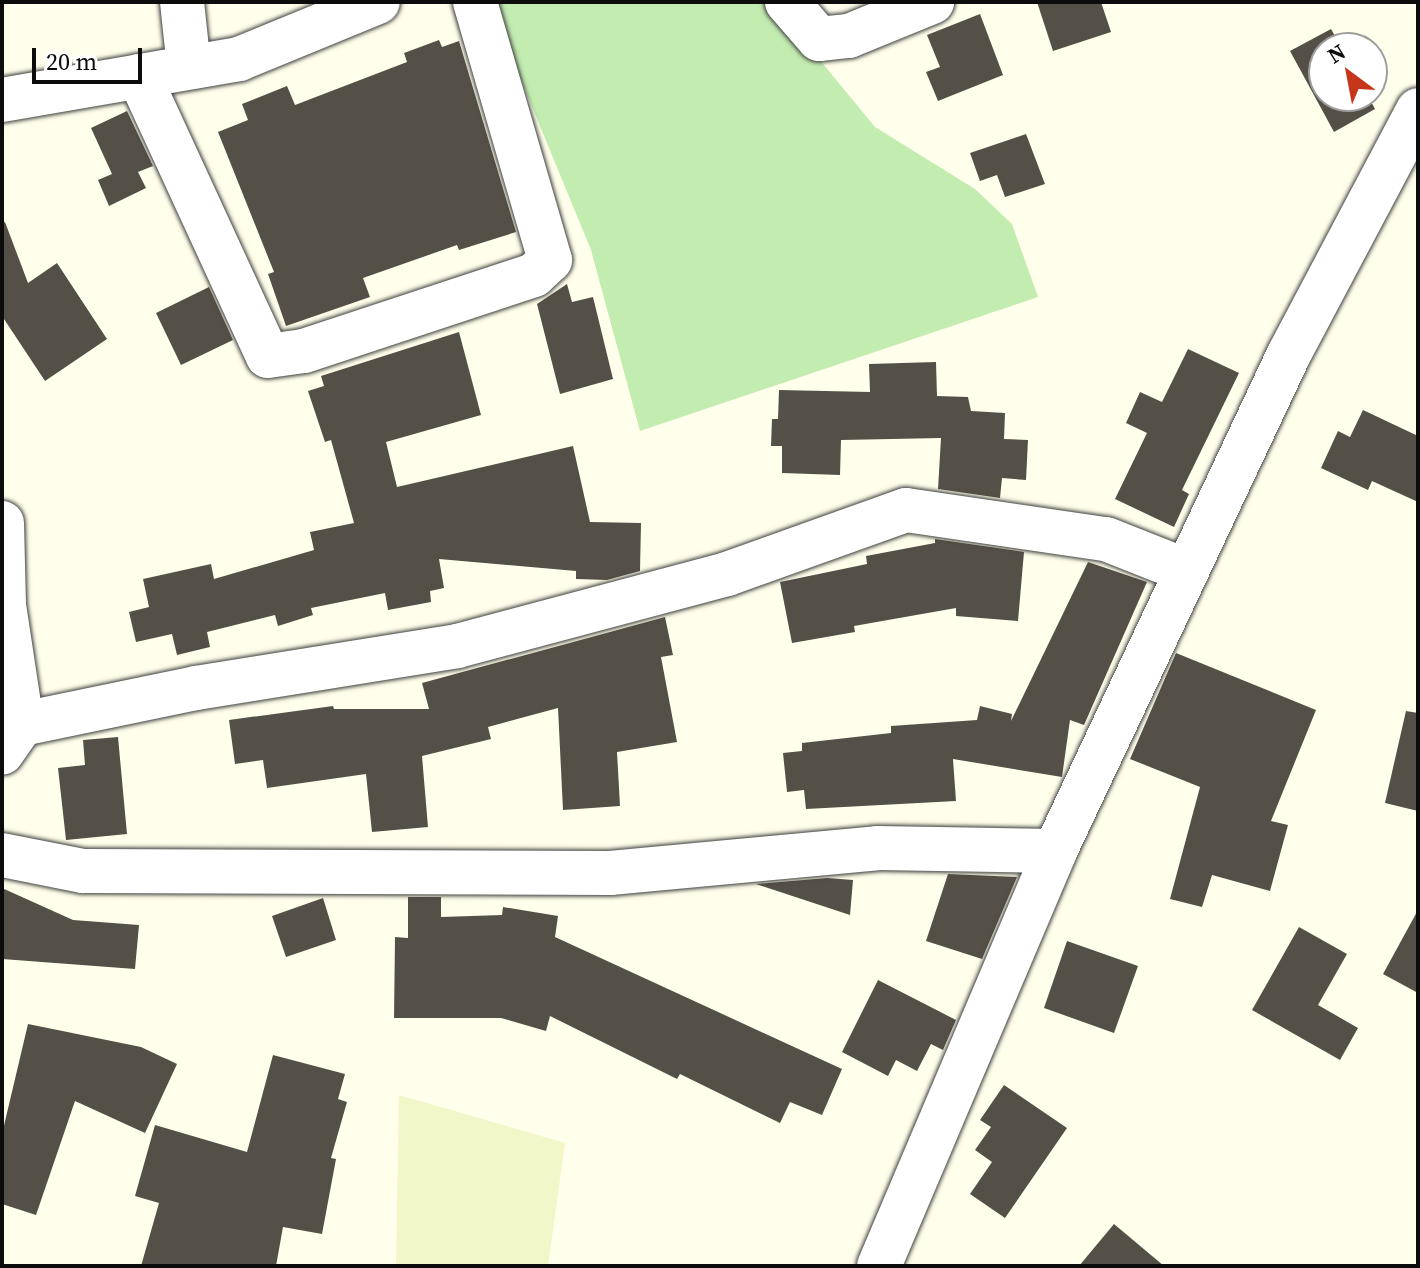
<!DOCTYPE html>
<html>
<head>
<meta charset="utf-8">
<style>
	body { margin:0 }
	#map { position:relative; width:1420px; height:1268px; overflow:hidden; background:#ffffeb; font-family:"Source Serif 4",serif }
	div>[style] { position:absolute }
	[style*='--x'] { left:calc(var(--x)*1px); top:calc(var(--y)*1px); width:calc(var(--w)*1px); rotate:calc(var(--a)*1deg) }
	.farmland>* { inset:0; background:#f1f7c9 }
	.green>* { inset:0; background:#c3ecb1 }
	.building>* { inset:0; background:#555047 }
	.roads { filter:drop-shadow(0 0 2px #3f3f3f) drop-shadow(0 0 2px #3f3f3f) }
	.minor>* { height:44px; margin:-22px; padding:0 22px; transform-origin:22px; border-radius:22px; background:#fff }
	span { translate:-50% -50%; white-space:nowrap; text-align:center; line-height:1.15; -webkit-text-stroke:8px #fff; paint-order:stroke }
	.frame { position:absolute; inset:0; border:4px solid #0c0c0c; pointer-events:none }
	.north { position:absolute; left:1308px; top:32px; width:80px; height:80px; box-sizing:border-box; background:#fff; border:2px solid #9e9e9e; border-radius:50%; rotate:328deg; font-size:22px; font-weight:700; line-height:32px; text-align:center; color:#0c0c0c }
	.north::after { content:''; display:block; margin:auto; width:28px; height:36px; background:#c6361a; clip-path:polygon(50% 0,100% 100%,50% 72%,0 100%) }
	.scale { position:absolute; left:32px; top:48px; width:110px; height:36px; box-sizing:border-box; border:4px solid #0c0c0c; border-top:0; padding-left:10px; font-size:24px; line-height:28px; white-space:nowrap; color:#0c0c0c; -webkit-text-stroke:6px #fff; paint-order:stroke }
</style>
</head>
<body>
<div id="map">
	<div class="farmland">
		<div style="clip-path:polygon(399px 1095px,565px 1143px,548px 1266px,396px 1266px)"></div>
	</div>
	<div class="green">
		<div style="clip-path:polygon(489px 2px,772px 2px,875px 127px,975px 189px,1012px 224px,1038px 297px,640px 431px,591px 250px)"></div>
	</div>
	<div class="building">
		<div style="clip-path:polygon(1037px 2px,1101px 2px,1111px 32px,1053px 51px)"></div>
		<div style="clip-path:polygon(980px 14px,1003px 75px,938px 101px,926px 72px,940px 67px,927px 35px)"></div>
		<div style="clip-path:polygon(1331px 29px,1342px 48px,1324px 48px,1324px 96px,1368px 96px,1375px 109px,1334px 132px,1290px 51px)"></div>
		<div style="clip-path:polygon(439px 40px,442px 47px,459px 41px,516px 232px,459px 250px,457px 245px,363px 278px,370px 297px,286px 326px,268px 274px,274px 272px,218px 132px,248px 120px,242px 104px,287px 86px,295px 105px,407px 62px,404px 53px)"></div>
		<div style="clip-path:polygon(127px 111px,153px 166px,138px 172px,146px 188px,109px 206px,98px 180px,112px 174px,91px 128px)"></div>
		<div style="clip-path:polygon(1026px 134px,1045px 184px,1005px 197px,997px 175px,980px 181px,970px 153px)"></div>
		<div style="clip-path:polygon(5px 222px,28px 283px,57px 263px,107px 339px,45px 381px,2px 316px,2px 223px)"></div>
		<div style="clip-path:polygon(567px 284px,572px 302px,593px 297px,613px 379px,560px 394px,537px 304px)"></div>
		<div style="clip-path:polygon(209px 287px,233px 340px,181px 365px,156px 313px)"></div>
		<div style="clip-path:polygon(459px 332px,481px 415px,386px 442px,397px 487px,573px 446px,590px 522px,641px 523px,640px 571px,607px 580px,576px 579px,576px 571px,439px 559px,444px 588px,430px 591px,431px 602px,388px 610px,385px 593px,311px 608px,313px 615px,278px 626px,275px 615px,207px 632px,210px 647px,177px 655px,172px 634px,136px 642px,129px 612px,149px 607px,143px 579px,211px 564px,214px 579px,314px 550px,310px 532px,354px 523px,331px 440px,325px 442px,308px 391px,324px 386px,321px 376px)"></div>
		<div style="clip-path:polygon(1188px 349px,1239px 373px,1182px 490px,1189px 494px,1174px 527px,1115px 499px,1147px 433px,1126px 423px,1140px 392px,1162px 402px)"></div>
		<div style="clip-path:polygon(936px 362px,937px 396px,968px 397px,971px 411px,1005px 413px,1004px 439px,1028px 440px,1026px 480px,1002px 478px,1000px 498px,938px 489px,941px 438px,841px 440px,840px 475px,782px 473px,782px 446px,771px 446px,772px 419px,778px 419px,779px 390px,870px 392px,869px 364px)"></div>
		<div style="clip-path:polygon(1363px 410px,1418px 436px,1418px 502px,1372px 481px,1368px 490px,1321px 468px,1338px 431px,1350px 437px)"></div>
		<div style="clip-path:polygon(935px 539px,1024px 552px,1018px 621px,956px 616px,956px 608px,854px 626px,855px 632px,792px 643px,780px 582px,867px 564px,866px 556px,935px 543px)"></div>
		<div style="clip-path:polygon(1088px 562px,1147px 582px,1084px 725px,1070px 720px,1062px 777px,953px 759px,956px 801px,806px 809px,804px 790px,787px 792px,783px 753px,802px 751px,802px 743px,891px 733px,891px 726px,977px 720px,980px 706px,1012px 714px,1011px 721px)"></div>
		<div style="clip-path:polygon(665px 617px,673px 655px,661px 657px,677px 742px,617px 752px,620px 806px,563px 810px,558px 708px,488px 727px,491px 739px,422px 756px,428px 827px,372px 832px,366px 774px,267px 788px,263px 760px,235px 764px,229px 720px,333px 706px,334px 709px,429px 709px,422px 683px)"></div>
		<div style="clip-path:polygon(1176px 653px,1316px 710px,1271px 821px,1288px 825px,1270px 891px,1212px 875px,1202px 907px,1170px 899px,1200px 787px,1130px 759px)"></div>
		<div style="clip-path:polygon(1406px 711px,1418px 713px,1418px 811px,1385px 803px)"></div>
		<div style="clip-path:polygon(118px 737px,127px 834px,66px 840px,58px 768px,85px 765px,83px 740px)"></div>
		<div style="clip-path:polygon(948px 874px,1017px 877px,982px 959px,926px 941px)"></div>
		<div style="clip-path:polygon(827px 878px,853px 880px,850px 915px,756px 884px)"></div>
		<div style="clip-path:polygon(2px 888px,73px 920px,139px 925px,135px 969px,2px 959px)"></div>
		<div style="clip-path:polygon(408px 897px,441px 897px,441px 917px,502px 915px,503px 907px,558px 916px,555px 937px,842px 1069px,822px 1115px,790px 1102px,780px 1123px,680px 1074px,677px 1079px,550px 1016px,546px 1031px,501px 1018px,394px 1018px,395px 937px,408px 938px)"></div>
		<div style="clip-path:polygon(323px 898px,336px 940px,286px 957px,272px 916px)"></div>
		<div style="clip-path:polygon(1418px 910px,1418px 993px,1383px 974px)"></div>
		<div style="clip-path:polygon(1299px 927px,1347px 954px,1318px 1005px,1358px 1028px,1340px 1060px,1252px 1010px)"></div>
		<div style="clip-path:polygon(1067px 941px,1138px 966px,1114px 1033px,1044px 1008px)"></div>
		<div style="clip-path:polygon(878px 980px,956px 1020px,943px 1050px,931px 1044px,917px 1071px,896px 1060px,888px 1076px,842px 1052px)"></div>
		<div style="clip-path:polygon(28px 1024px,141px 1047px,177px 1064px,145px 1133px,75px 1101px,36px 1215px,2px 1204px,2px 1134px)"></div>
		<div style="clip-path:polygon(273px 1055px,345px 1074px,338px 1099px,347px 1102px,331px 1158px,336px 1159px,322px 1234px,283px 1227px,276px 1266px,141px 1266px,159px 1203px,135px 1196px,155px 1125px,247px 1152px)"></div>
		<div style="clip-path:polygon(1004px 1085px,1067px 1128px,1005px 1218px,970px 1194px,992px 1162px,975px 1150px,991px 1127px,980px 1120px)"></div>
		<div style="clip-path:polygon(1114px 1224px,1164px 1266px,1079px 1266px)"></div>
	</div>
	<div class="roads">
		<div class="minor">
			<div style="--x:182;--y:2;--w:65;--a:83.9"></div>
			<div style="--x:787;--y:2;--w:49;--a:49.1"></div>
			<div style="--x:819;--y:39;--w:30;--a:-6"></div>
			<div style="--x:849;--y:36;--w:90;--a:-22.3"></div>
			<div style="--x:139;--y:76;--w:308;--a:65.3"></div>
			<div style="--x:268;--y:356;--w:36;--a:-8"></div>
			<div style="--x:304;--y:351;--w:242;--a:-18.3"></div>
			<div style="--x:534;--y:275;--w:22;--a:-43"></div>
			<div style="--x:550;--y:260;--w:269;--a:-106.2"></div>
			<div style="--x:2;--y:100;--w:241;--a:-9.8"></div>
			<div style="--x:239;--y:59;--w:150;--a:-22.3"></div>
			<div style="--x:2;--y:523;--w:82;--a:88.6"></div>
			<div style="--x:4;--y:605;--w:120;--a:81.4"></div>
			<div style="--x:22;--y:724;--w:35;--a:125"></div>
			<div style="--x:22;--y:724;--w:178;--a:-11.7"></div>
			<div style="--x:196;--y:688;--w:264;--a:-9.1"></div>
			<div style="--x:457;--y:646;--w:279;--a:-14.9"></div>
			<div style="--x:727;--y:574;--w:190;--a:-19.7"></div>
			<div style="--x:906;--y:510;--w:202;--a:8.3"></div>
			<div style="--x:1106;--y:539;--w:87;--a:21.6"></div>
			<div style="--x:2;--y:855;--w:83;--a:11.2"></div>
			<div style="--x:83;--y:871;--w:527;--a:0.22"></div>
			<div style="--x:610;--y:873;--w:268;--a:-5.3"></div>
			<div style="--x:877;--y:848;--w:178;--a:1"></div>
			<div style="--x:879;--y:1266;--w:451;--a:-67"></div>
			<div style="--x:1055;--y:851;--w:549;--a:-64.79"></div>
			<div style="--x:1289;--y:354;--w:276;--a:-62.1"></div>
		</div>
	</div>
	<div class="frame"></div>
	<div class="north">N</div>
	<div class="scale">20 m</div>
</div>
</body>
</html>
